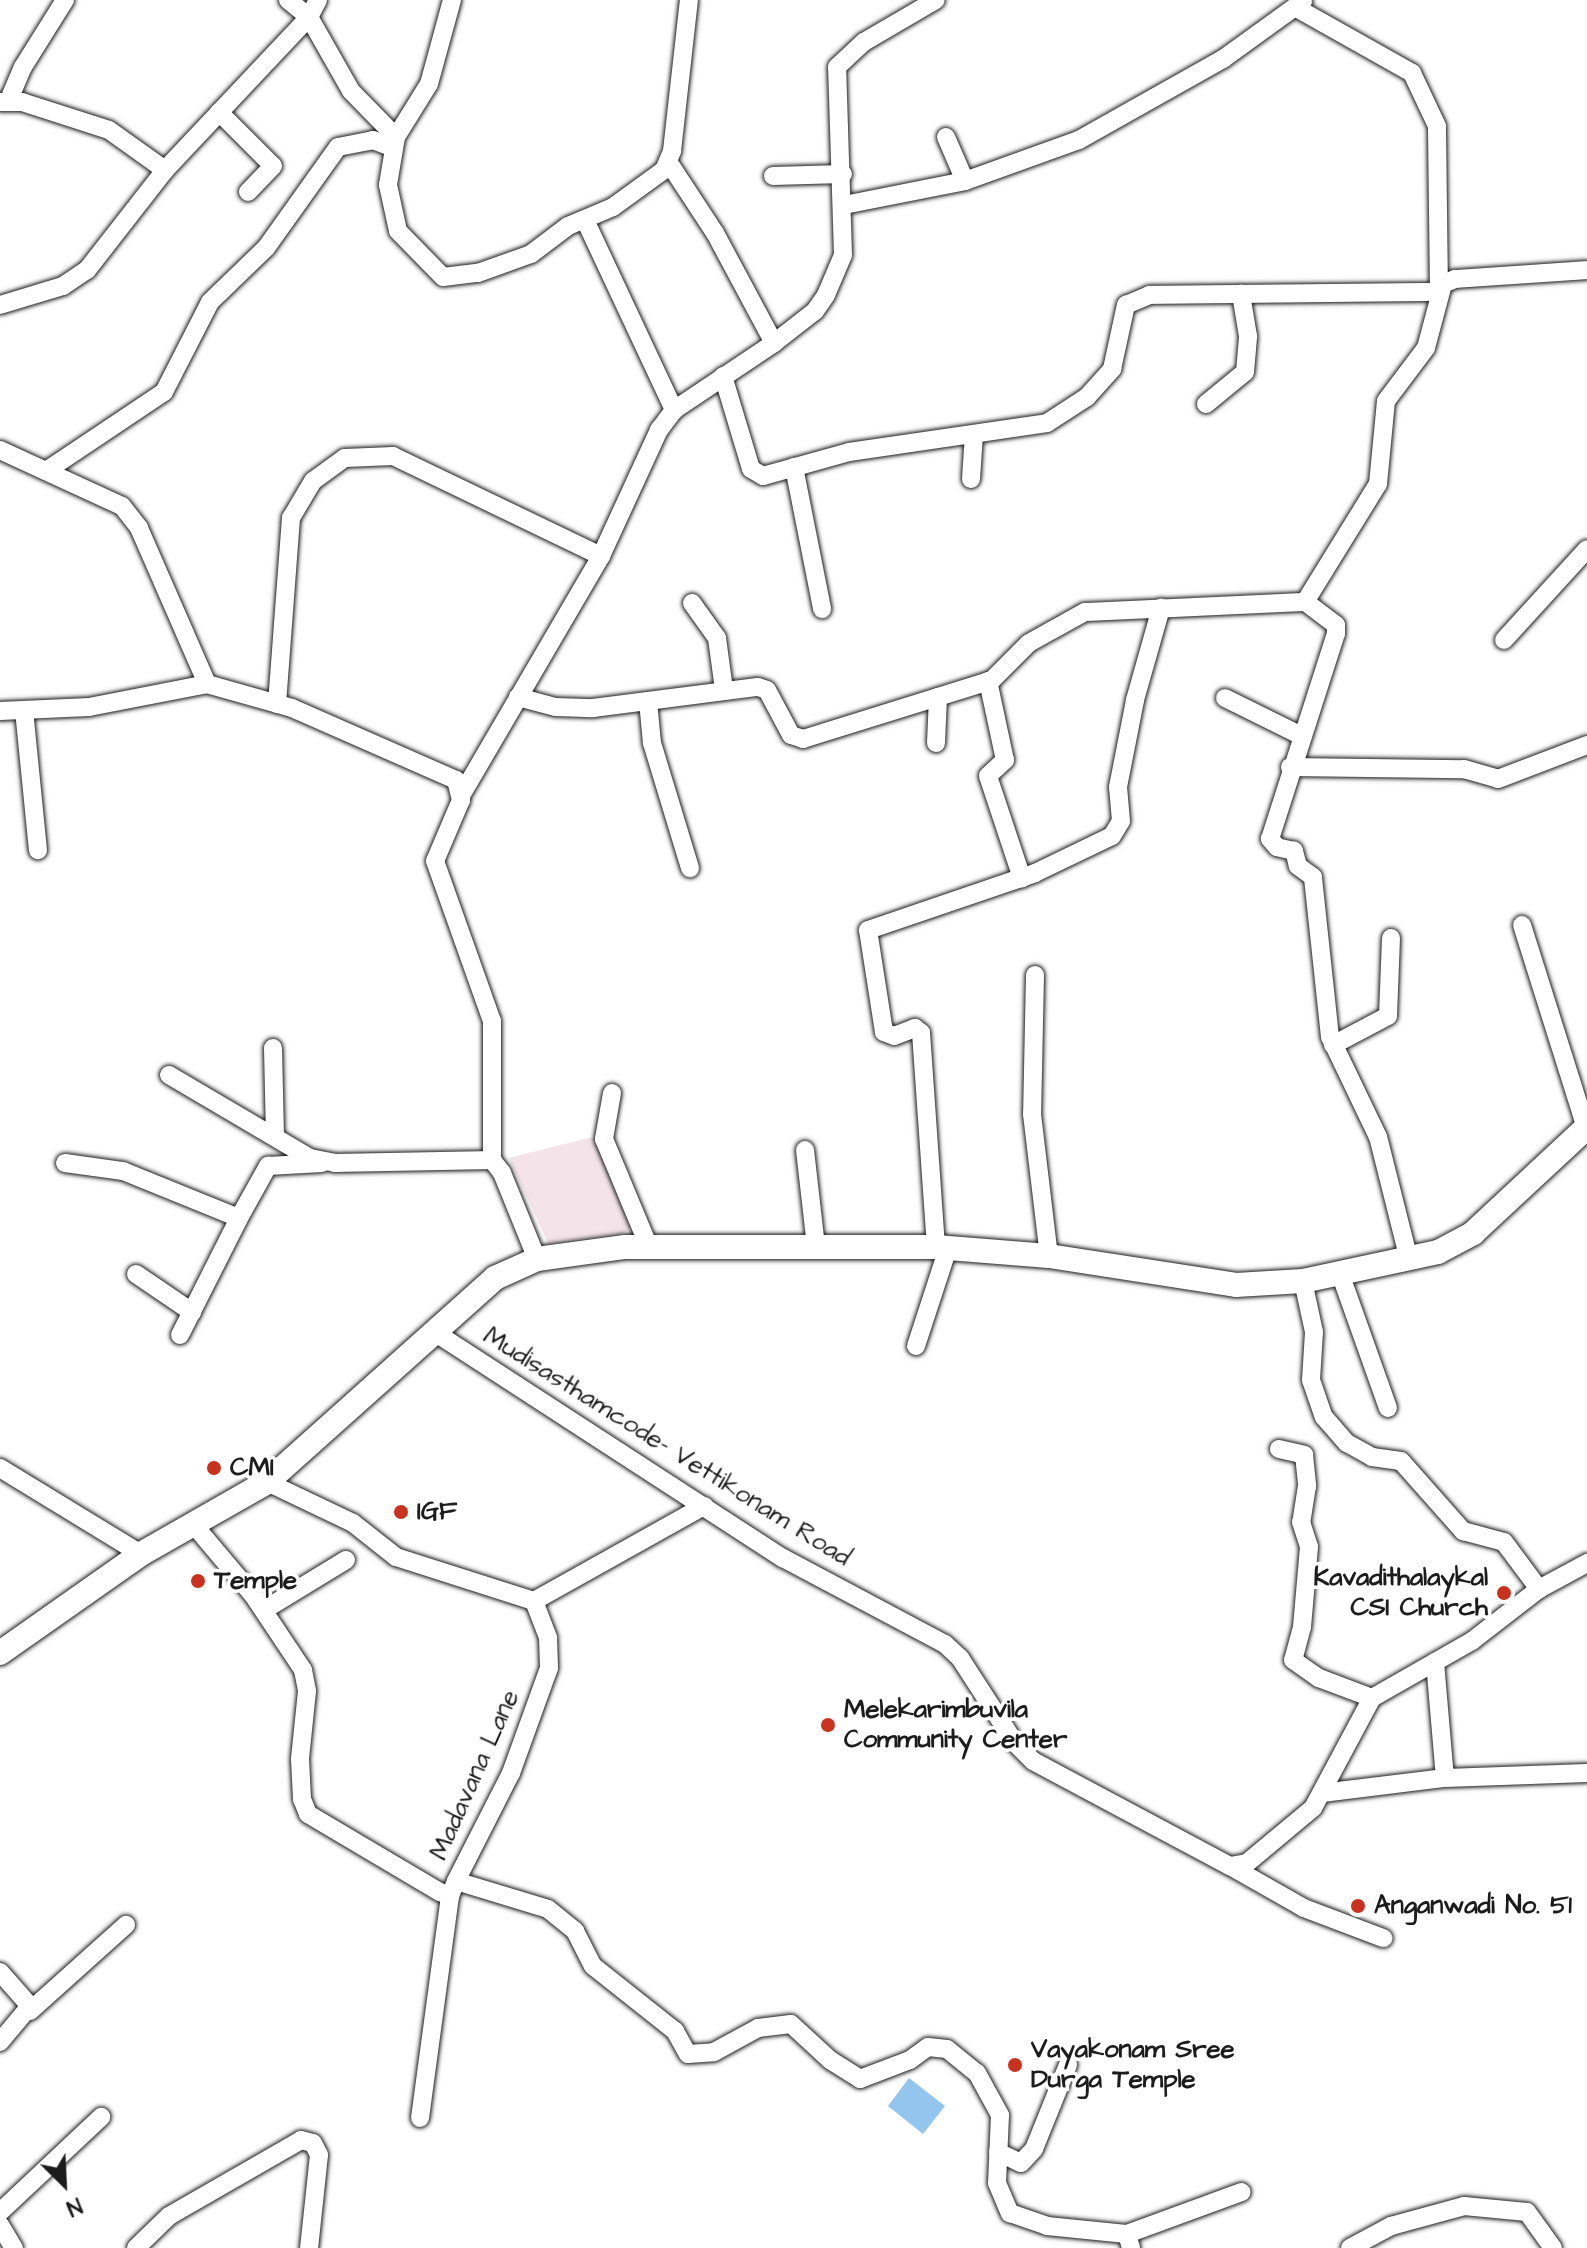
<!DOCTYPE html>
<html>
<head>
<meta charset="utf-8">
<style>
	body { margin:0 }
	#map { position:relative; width:1587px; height:2248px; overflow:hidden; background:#fff; font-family:"Architects Daughter",sans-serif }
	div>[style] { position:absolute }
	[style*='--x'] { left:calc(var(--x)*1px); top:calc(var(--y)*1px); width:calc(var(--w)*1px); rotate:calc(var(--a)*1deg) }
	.built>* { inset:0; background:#f4e3e8 }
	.water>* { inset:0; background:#93c5ef }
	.roads { filter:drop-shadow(0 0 2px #1c1c1c) drop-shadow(0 0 2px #1c1c1c) }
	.street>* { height:18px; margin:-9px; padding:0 9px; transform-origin:9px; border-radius:9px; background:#fff }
	.secondary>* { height:24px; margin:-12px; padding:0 12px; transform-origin:12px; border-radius:12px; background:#fff }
	.dots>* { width:22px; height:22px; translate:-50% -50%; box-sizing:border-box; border:4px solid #fff; border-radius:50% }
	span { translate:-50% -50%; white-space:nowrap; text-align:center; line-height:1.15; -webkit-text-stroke:7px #fff; paint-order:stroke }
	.street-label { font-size:26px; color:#1c1c1c }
	.poi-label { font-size:26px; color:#1c1c1c; font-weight:700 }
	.left { translate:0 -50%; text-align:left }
	.right { translate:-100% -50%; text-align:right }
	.north { position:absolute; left:24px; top:2144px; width:80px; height:80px; -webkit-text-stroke:6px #fff; paint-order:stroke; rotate:156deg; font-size:22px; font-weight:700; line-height:32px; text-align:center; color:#1c1c1c }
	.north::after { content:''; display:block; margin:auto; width:28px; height:36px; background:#1c1c1c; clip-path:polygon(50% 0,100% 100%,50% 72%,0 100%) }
</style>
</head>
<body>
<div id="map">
	<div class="built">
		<div style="clip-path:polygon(589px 1138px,614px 1138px,630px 1185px,632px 1227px,623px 1233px,548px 1243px,509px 1158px)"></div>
	</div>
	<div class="water">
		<div style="clip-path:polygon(909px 2078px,945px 2106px,923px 2134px,888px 2106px)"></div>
	</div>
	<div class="roads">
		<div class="street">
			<div style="--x:288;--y:0;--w:27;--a:39"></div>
			<div style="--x:309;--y:17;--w:85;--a:60.4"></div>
			<div style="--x:351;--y:91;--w:64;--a:45.6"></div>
			<div style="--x:396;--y:137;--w:49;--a:99.5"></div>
			<div style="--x:388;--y:185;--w:47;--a:77.7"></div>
			<div style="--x:398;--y:231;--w:64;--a:45.6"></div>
			<div style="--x:443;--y:277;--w:35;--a:-7"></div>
			<div style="--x:478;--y:273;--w:56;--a:-19.7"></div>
			<div style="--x:531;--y:254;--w:46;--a:-37.1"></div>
			<div style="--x:568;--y:226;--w:49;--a:-22.9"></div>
			<div style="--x:613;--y:207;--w:63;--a:-36"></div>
			<div style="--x:664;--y:170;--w:21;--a:-67"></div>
			<div style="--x:672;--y:151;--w:152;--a:-83.6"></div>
			<div style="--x:0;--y:102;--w:22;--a:0"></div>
			<div style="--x:22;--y:102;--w:91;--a:17.8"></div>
			<div style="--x:109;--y:130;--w:69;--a:35.5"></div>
			<div style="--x:8;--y:102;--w:38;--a:-67"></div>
			<div style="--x:23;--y:67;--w:79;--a:-57.9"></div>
			<div style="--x:219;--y:112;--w:76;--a:45"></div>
			<div style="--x:273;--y:166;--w:36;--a:134"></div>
			<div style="--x:396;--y:137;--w:62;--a:-58.1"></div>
			<div style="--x:429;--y:84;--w:87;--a:-74.7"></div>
			<div style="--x:946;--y:137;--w:48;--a:66.6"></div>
			<div style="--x:669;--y:163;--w:84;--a:56.7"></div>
			<div style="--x:715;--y:233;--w:125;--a:61.8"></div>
			<div style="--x:773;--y:176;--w:70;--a:-1.6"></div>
			<div style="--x:844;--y:205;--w:123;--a:-11.2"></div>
			<div style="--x:965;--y:181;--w:121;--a:-19.8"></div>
			<div style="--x:1079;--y:140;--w:165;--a:-29.4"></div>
			<div style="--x:1223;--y:59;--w:99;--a:-35.9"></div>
			<div style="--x:586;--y:222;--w:208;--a:64.9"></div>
			<div style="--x:0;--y:305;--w:66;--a:-16.8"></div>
			<div style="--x:63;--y:286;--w:29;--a:-34"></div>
			<div style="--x:87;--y:270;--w:127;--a:-52"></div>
			<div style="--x:165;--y:170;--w:210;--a:-46.7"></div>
			<div style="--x:309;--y:17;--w:19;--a:-62"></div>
			<div style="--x:723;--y:376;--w:97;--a:73.2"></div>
			<div style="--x:751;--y:469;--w:14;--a:30"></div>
			<div style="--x:763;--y:476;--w:89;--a:-15.6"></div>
			<div style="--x:849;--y:452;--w:200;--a:-8.3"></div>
			<div style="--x:1047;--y:423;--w:48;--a:-33"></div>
			<div style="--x:1087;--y:397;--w:38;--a:-48"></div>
			<div style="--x:1112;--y:369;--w:66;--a:-77.7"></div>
			<div style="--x:1126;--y:305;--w:25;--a:-23"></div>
			<div style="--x:1149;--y:295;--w:290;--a:-0.6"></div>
			<div style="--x:1439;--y:292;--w:166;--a:-90.7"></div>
			<div style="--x:1437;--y:126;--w:59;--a:-115.3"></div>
			<div style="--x:1412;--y:73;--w:134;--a:-150.6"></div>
			<div style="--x:1206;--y:404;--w:50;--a:-39.4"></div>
			<div style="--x:1245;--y:372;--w:36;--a:-85"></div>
			<div style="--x:1248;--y:336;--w:43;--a:-99.5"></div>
			<div style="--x:0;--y:450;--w:134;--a:24.7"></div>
			<div style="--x:122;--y:506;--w:28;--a:52"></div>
			<div style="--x:139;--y:528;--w:170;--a:66.4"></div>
			<div style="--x:794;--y:467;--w:145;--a:78.8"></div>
			<div style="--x:46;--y:471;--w:142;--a:-33.8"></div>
			<div style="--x:164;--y:392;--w:101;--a:-62.9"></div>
			<div style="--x:210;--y:302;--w:78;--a:-44"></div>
			<div style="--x:266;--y:248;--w:124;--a:-54.5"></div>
			<div style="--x:338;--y:147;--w:36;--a:-11"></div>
			<div style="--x:373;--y:140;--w:22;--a:21"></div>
			<div style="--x:971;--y:479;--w:45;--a:-86.2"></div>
			<div style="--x:692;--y:603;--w:43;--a:54.5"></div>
			<div style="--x:717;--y:638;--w:52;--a:82.3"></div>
			<div style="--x:1504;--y:640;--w:123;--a:-47.6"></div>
			<div style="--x:988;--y:681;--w:81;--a:77.9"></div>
			<div style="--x:1005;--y:760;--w:23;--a:137"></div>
			<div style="--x:988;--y:776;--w:108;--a:71.6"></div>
			<div style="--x:518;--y:697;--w:39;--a:15"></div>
			<div style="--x:556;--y:707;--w:37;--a:2"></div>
			<div style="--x:593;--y:708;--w:166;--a:-7.3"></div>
			<div style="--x:758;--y:687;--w:9;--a:18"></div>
			<div style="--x:767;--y:690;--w:51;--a:61.9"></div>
			<div style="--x:791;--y:735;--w:13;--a:18"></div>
			<div style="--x:803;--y:739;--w:198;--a:-17.3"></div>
			<div style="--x:992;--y:680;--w:52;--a:-45"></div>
			<div style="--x:1029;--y:643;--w:64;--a:-29"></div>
			<div style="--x:1085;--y:612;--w:220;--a:-2.6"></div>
			<div style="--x:1225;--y:698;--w:84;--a:26.3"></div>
			<div style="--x:648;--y:701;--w:42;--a:84.6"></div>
			<div style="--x:652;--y:743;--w:131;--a:73.1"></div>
			<div style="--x:277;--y:704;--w:187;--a:-85.7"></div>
			<div style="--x:291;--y:518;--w:43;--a:-59.3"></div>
			<div style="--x:313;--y:481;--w:39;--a:-36"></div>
			<div style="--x:345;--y:458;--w:48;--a:-2.4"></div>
			<div style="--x:393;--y:456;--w:231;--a:25.7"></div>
			<div style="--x:24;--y:710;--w:141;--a:84.3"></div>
			<div style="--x:0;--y:711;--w:89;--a:-2.6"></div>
			<div style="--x:89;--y:707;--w:120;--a:-11"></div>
			<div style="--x:207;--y:684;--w:88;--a:15.8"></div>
			<div style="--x:292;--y:708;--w:179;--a:23.7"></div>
			<div style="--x:456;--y:780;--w:21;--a:76"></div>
			<div style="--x:461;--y:800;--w:66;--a:113.1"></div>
			<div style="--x:435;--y:861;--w:170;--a:70.4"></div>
			<div style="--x:492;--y:1021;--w:139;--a:90"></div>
			<div style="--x:492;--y:1160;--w:16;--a:52"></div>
			<div style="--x:502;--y:1173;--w:93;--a:67.9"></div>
			<div style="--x:936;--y:743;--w:46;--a:-87.5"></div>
			<div style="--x:1290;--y:767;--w:174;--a:0.7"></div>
			<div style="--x:1464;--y:769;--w:35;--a:16"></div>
			<div style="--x:1498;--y:779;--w:95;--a:-20.9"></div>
			<div style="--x:462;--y:794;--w:276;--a:-59.7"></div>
			<div style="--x:601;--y:556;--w:139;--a:-65.3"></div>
			<div style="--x:659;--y:430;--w:25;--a:-53"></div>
			<div style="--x:674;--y:410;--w:120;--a:-33.8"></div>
			<div style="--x:774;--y:343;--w:52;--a:-38"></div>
			<div style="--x:815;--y:311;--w:19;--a:-55"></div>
			<div style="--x:826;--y:295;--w:43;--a:-67"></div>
			<div style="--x:843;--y:255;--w:188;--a:-91.8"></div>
			<div style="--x:837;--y:67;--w:37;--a:-43"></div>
			<div style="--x:864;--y:42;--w:83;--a:-30.3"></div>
			<div style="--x:1522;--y:925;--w:213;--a:72.5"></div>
			<div style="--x:1035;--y:975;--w:139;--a:91.2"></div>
			<div style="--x:1032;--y:1114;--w:143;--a:83.2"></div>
			<div style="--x:1333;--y:1045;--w:62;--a:-27.8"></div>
			<div style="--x:1388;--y:1016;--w:78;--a:-87.8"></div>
			<div style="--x:273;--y:1048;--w:87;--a:88.7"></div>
			<div style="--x:169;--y:1075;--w:164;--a:30.5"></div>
			<div style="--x:310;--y:1158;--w:25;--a:11"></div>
			<div style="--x:335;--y:1163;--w:158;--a:-1.1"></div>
			<div style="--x:612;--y:1093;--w:47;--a:99.9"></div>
			<div style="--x:604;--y:1139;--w:117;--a:67.4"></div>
			<div style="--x:805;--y:1150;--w:98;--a:83.5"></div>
			<div style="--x:65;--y:1163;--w:59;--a:7.9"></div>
			<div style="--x:123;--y:1171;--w:125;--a:22.1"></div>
			<div style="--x:239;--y:1218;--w:60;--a:-60.9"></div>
			<div style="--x:268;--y:1166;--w:54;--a:-3.2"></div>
			<div style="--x:936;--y:1247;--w:215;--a:-94"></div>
			<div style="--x:921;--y:1033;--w:8;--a:-140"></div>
			<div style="--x:915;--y:1028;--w:22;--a:159"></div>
			<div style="--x:894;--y:1036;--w:11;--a:-158"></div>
			<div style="--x:884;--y:1032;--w:103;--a:-98.9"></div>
			<div style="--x:868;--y:930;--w:176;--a:-18.8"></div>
			<div style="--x:1035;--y:873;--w:85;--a:-25.7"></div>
			<div style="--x:1112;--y:836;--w:17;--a:-59"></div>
			<div style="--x:1121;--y:821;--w:34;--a:-95"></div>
			<div style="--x:1118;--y:787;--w:89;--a:-78.9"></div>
			<div style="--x:1135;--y:700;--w:96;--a:-74.2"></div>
			<div style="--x:1409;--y:1260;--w:127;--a:-104.1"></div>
			<div style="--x:1378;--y:1137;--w:111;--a:-115.6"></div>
			<div style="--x:1330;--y:1037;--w:161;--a:-96.1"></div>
			<div style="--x:1313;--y:877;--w:19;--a:-144"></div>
			<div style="--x:1298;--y:866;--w:16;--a:-105"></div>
			<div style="--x:1294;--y:851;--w:17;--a:-167"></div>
			<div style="--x:1277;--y:847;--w:11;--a:-131"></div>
			<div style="--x:1270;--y:839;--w:215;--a:-72.2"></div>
			<div style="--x:1336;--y:634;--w:9;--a:-90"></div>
			<div style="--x:1336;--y:625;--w:39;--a:-143"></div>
			<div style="--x:1305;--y:602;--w:139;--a:-58.3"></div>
			<div style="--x:1378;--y:484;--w:83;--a:-84.5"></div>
			<div style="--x:1386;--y:401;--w:66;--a:-53"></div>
			<div style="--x:1426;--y:348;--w:66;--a:-75.1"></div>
			<div style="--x:1443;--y:284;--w:13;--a:-23"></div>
			<div style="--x:1455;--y:279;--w:132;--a:-3.9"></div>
			<div style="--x:136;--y:1274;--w:68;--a:34.2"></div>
			<div style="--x:1341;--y:1276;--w:140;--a:70.4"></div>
			<div style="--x:1303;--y:1281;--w:52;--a:77.8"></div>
			<div style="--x:1314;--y:1332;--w:48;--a:93.6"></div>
			<div style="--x:1311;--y:1380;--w:39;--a:71"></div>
			<div style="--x:1324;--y:1417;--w:35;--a:49"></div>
			<div style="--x:1347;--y:1443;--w:29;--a:29"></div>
			<div style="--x:1372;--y:1457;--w:29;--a:8"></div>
			<div style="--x:1401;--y:1461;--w:94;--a:48.5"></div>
			<div style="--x:1463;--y:1531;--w:42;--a:15"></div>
			<div style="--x:1504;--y:1542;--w:59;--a:53.3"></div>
			<div style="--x:436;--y:1333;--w:414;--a:33"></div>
			<div style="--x:783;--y:1558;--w:183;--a:28"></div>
			<div style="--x:945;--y:1644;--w:21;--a:43"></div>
			<div style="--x:960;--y:1658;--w:101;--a:57.1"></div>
			<div style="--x:1015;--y:1743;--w:25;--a:45"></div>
			<div style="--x:1033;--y:1761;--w:223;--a:28.1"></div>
			<div style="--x:1230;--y:1866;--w:17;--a:-10"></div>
			<div style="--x:1247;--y:1863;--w:86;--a:-39.8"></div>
			<div style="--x:1313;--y:1808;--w:125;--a:-61.8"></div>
			<div style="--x:1372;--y:1698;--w:115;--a:-29.7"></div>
			<div style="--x:1472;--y:1641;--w:85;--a:-37.8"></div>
			<div style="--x:1539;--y:1589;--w:55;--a:-28.4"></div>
			<div style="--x:180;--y:1335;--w:131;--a:-63.2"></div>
			<div style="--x:916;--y:1346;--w:103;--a:-71.9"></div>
			<div style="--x:1279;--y:1449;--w:26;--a:13"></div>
			<div style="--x:1304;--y:1455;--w:31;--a:84"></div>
			<div style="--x:1307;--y:1486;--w:36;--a:99"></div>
			<div style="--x:1301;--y:1522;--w:26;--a:72"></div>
			<div style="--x:1309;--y:1547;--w:80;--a:95"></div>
			<div style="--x:1302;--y:1627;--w:34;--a:105"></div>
			<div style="--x:1293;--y:1660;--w:32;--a:35"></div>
			<div style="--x:1319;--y:1678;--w:57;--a:20.7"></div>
			<div style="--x:0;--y:1468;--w:165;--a:31.4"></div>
			<div style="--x:267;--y:1482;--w:95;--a:25.5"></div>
			<div style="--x:353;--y:1523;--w:55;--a:38.3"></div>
			<div style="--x:396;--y:1557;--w:145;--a:17.7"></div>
			<div style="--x:534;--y:1601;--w:40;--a:69"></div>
			<div style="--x:548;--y:1638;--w:30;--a:88"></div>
			<div style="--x:549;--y:1668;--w:112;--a:109.9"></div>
			<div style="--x:511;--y:1773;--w:121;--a:117"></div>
			<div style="--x:456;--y:1881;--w:96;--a:16.9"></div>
			<div style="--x:548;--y:1909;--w:35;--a:39"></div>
			<div style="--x:575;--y:1931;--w:39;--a:63"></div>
			<div style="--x:593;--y:1966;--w:105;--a:38.4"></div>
			<div style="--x:675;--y:2031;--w:26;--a:61"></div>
			<div style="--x:688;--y:2054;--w:26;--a:-4"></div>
			<div style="--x:714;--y:2052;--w:50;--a:-28.6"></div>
			<div style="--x:758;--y:2028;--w:33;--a:-7"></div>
			<div style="--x:791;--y:2024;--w:53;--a:42.7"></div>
			<div style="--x:830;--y:2060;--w:36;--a:32"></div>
			<div style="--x:860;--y:2079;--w:53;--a:-20.8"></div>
			<div style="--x:910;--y:2060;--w:22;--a:-36"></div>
			<div style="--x:928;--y:2047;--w:19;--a:6"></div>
			<div style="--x:947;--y:2049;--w:38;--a:39"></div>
			<div style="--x:977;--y:2073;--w:48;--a:61.3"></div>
			<div style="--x:1000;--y:2115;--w:68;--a:92.5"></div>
			<div style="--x:997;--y:2183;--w:33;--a:67"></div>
			<div style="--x:1010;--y:2213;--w:39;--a:19"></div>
			<div style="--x:1047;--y:2226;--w:80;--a:5.7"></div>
			<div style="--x:1127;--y:2234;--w:15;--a:74"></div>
			<div style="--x:194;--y:1525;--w:92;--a:49.9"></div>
			<div style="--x:253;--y:1595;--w:90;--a:56.3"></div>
			<div style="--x:303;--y:1670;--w:21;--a:79"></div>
			<div style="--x:307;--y:1691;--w:68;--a:95.9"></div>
			<div style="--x:300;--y:1759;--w:40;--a:87.1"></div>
			<div style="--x:302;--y:1799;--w:16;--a:68"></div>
			<div style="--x:308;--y:1814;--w:153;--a:30.6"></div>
			<div style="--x:440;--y:1892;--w:11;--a:22"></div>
			<div style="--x:450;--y:1896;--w:16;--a:-68"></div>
			<div style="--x:534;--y:1601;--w:195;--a:-29.2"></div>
			<div style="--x:264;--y:1610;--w:96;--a:-31.4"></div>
			<div style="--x:1435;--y:1662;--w:116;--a:85.1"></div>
			<div style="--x:1322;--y:1793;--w:124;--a:-7"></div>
			<div style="--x:1445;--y:1778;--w:142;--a:-2"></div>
			<div style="--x:1230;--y:1866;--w:85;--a:29.6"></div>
			<div style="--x:1304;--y:1908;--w:85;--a:20.8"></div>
			<div style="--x:0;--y:1972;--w:45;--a:48.6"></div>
			<div style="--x:30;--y:2006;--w:47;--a:129.8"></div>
			<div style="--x:30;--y:2011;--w:129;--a:-41.9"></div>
			<div style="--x:420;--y:2118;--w:224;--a:-82.3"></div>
			<div style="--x:998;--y:2152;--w:25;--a:26"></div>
			<div style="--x:1021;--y:2163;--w:19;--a:-47"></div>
			<div style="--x:1034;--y:2149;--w:91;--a:-68"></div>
			<div style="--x:0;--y:2212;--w:139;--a:-43.2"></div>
			<div style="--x:0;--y:2225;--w:27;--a:59"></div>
			<div style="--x:1127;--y:2234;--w:122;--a:-20.1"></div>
			<div style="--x:136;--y:2248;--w:46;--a:-44.1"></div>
			<div style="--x:169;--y:2216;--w:152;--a:-29.9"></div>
			<div style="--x:301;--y:2140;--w:12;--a:14"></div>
			<div style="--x:313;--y:2143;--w:13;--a:63"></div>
			<div style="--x:319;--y:2155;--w:94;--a:96.1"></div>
			<div style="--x:1350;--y:2248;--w:47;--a:-28.2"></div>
			<div style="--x:1391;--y:2226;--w:76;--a:-15.3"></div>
			<div style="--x:1464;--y:2206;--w:63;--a:5.4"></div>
			<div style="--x:1527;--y:2212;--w:44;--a:54.2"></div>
		</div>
		<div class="secondary">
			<div style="--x:0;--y:1653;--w:172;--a:-35.1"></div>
			<div style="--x:141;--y:1554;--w:145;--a:-29.7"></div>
			<div style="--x:267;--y:1482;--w:306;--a:-41.8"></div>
			<div style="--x:495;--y:1278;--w:46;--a:-24.3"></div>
			<div style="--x:537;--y:1259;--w:89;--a:-7.8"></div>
			<div style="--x:625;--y:1247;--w:311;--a:0"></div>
			<div style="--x:936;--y:1247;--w:113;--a:4.6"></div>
			<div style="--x:1049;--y:1256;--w:189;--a:8.8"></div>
			<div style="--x:1236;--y:1285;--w:67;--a:-3.4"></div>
			<div style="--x:1303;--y:1281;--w:138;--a:-12.1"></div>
			<div style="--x:1438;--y:1252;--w:40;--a:-28"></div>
			<div style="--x:1473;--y:1233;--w:156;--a:-42.9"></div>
		</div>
	</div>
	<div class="dots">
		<div style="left:214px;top:1468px;background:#c8321e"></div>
		<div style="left:401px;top:1512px;background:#c8321e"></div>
		<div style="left:198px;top:1581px;background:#c8321e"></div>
		<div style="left:1504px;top:1593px;background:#c8321e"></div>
		<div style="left:828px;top:1725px;background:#c8321e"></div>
		<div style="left:1358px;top:1906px;background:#c8321e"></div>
		<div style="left:1015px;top:2065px;background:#c8321e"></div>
	</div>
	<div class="street-label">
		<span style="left:667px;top:1447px;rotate:32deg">Mudisasthamcode- Vettikonam Road</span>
		<span style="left:475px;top:1775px;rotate:-66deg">Madavana Lane</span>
	</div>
	<div class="poi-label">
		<span class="left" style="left:230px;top:1468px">CMI</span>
		<span class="left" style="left:417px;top:1512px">IGF</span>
		<span class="right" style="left:1488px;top:1593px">Kavadithalaykal<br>CSI Church</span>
		<span class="left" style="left:214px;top:1581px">Temple</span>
		<span class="left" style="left:844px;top:1725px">Melekarimbuvila<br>Community Center</span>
		<span class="left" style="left:1374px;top:1906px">Anganwadi No. 51</span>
		<span class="left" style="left:1031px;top:2065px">Vayakonam Sree<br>Durga Temple</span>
	</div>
	<div class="north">N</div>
</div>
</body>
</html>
